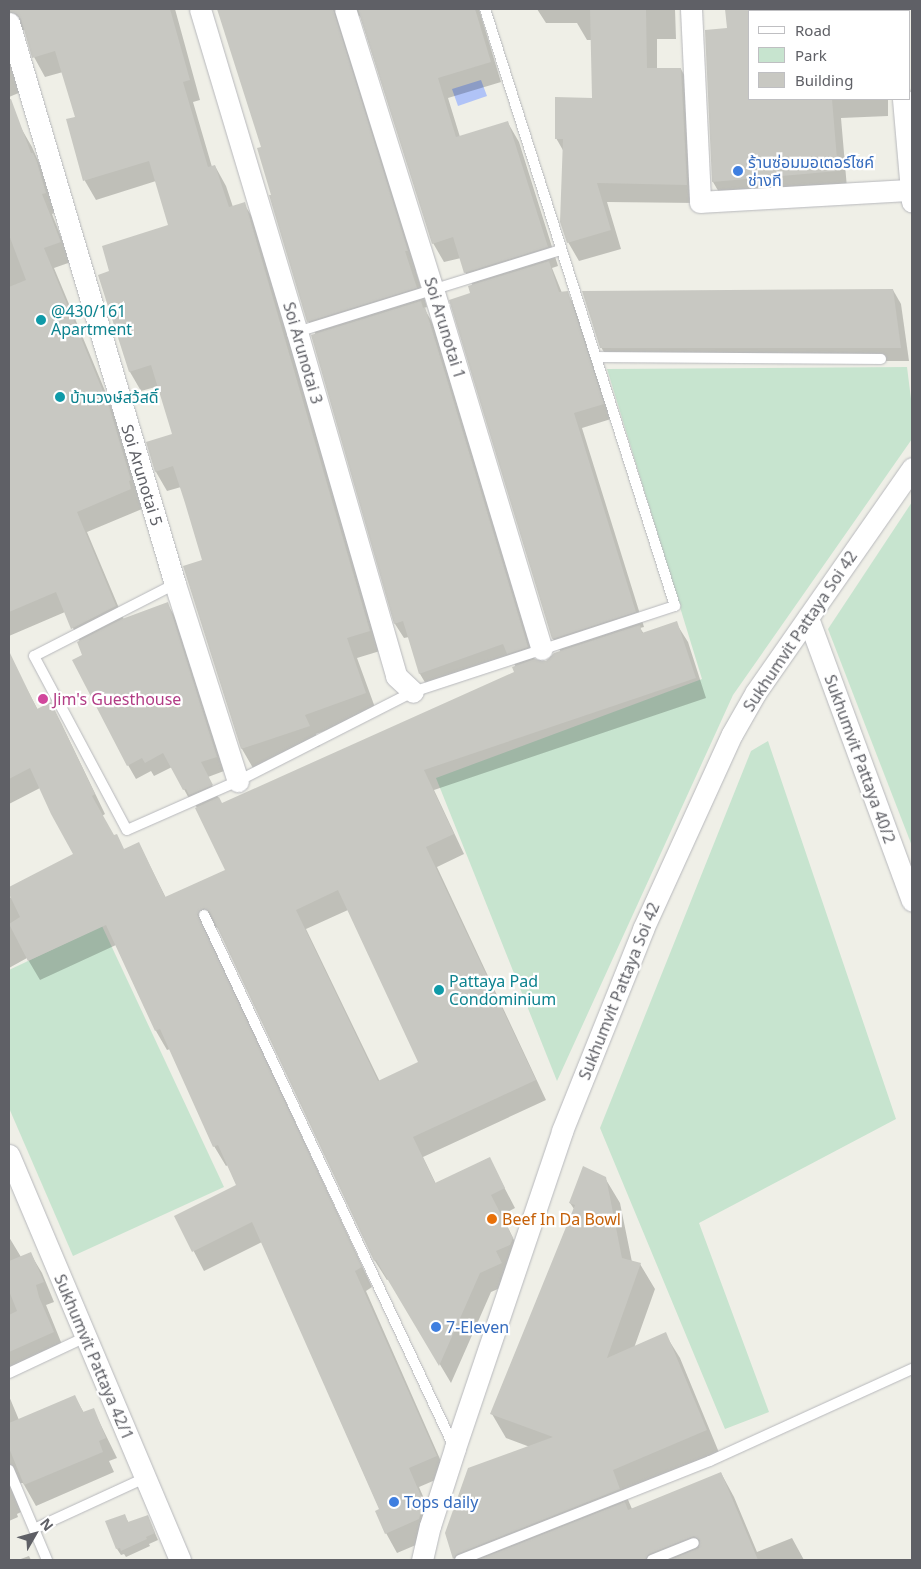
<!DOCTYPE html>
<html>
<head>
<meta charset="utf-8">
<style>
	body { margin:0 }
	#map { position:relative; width:921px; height:1569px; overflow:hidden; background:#efefe7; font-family:"Noto Sans","Noto Sans Thai",sans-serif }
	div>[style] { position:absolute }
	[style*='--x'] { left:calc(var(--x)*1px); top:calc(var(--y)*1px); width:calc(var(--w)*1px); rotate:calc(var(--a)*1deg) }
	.green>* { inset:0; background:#c7e4cf }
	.water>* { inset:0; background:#b0c3f7 }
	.shadow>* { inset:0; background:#0003 }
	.building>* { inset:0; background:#c8c8c2 }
	.roads { filter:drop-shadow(0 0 1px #b7b8bc) drop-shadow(0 0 1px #b7b8bc) }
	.service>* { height:10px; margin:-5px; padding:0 5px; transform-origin:5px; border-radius:5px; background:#fff }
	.minor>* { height:21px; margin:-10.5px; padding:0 10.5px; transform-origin:10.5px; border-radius:10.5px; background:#fff }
	.dots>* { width:14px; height:14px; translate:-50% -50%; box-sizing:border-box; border:2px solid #fff; border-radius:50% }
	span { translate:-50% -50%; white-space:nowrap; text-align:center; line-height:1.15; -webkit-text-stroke:4.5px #fff; paint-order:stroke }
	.shop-label { font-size:16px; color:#366cbe }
	.left { translate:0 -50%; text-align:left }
	.culture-label { font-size:16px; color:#0d838f }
	.street-label { font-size:16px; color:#5f6066 }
	.hotel-label { font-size:16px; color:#b23c85 }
	.food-label { font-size:16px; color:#c56008 }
	.frame { position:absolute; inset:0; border:10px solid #5f6066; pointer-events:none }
	.legend { position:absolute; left:748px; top:10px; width:162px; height:90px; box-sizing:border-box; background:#fff; border:1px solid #bfbfc2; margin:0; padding:6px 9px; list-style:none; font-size:15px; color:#5f6066 }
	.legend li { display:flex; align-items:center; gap:10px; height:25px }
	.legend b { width:25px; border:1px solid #bfbfc2 }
	.north { position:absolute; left:10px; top:1509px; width:50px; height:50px; -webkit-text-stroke:4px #fff; paint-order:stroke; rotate:52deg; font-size:14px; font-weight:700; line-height:20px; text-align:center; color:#5f6066 }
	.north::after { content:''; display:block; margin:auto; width:18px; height:22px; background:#5f6066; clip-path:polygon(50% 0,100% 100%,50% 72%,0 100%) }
</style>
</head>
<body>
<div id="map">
	<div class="green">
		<div style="clip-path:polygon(907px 367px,912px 407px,912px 439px,733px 695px,557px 1081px,436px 778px,702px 679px,607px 369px)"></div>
		<div style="clip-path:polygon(912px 502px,912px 846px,828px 629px)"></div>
		<div style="clip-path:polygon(768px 741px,896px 1119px,699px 1223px,769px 1412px,725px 1429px,600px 1128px,751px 751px)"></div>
		<div style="clip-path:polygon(102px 926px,224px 1187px,73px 1256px,9px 1108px,9px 970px)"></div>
	</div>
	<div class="water">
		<div style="clip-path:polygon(481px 80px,487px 96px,458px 106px,452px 89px)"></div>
	</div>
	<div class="shadow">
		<div style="clip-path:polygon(9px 9px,175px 9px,200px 100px,193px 102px,212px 167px,215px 166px,226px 186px,233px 207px,244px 204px,256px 223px,380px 651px,357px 658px,377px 713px,316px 734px,320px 746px,253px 768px,242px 749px,204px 561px,181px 487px,167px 491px,156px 472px,148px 443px,174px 435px,159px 386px,141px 391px,130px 372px,100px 275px,111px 272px,169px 226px,156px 181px,96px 200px,85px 181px,67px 120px,77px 117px,63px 72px,45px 77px,34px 57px,25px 30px,16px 31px,9px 42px)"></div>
		<div style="clip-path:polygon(evenodd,220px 9px,479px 9px,501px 82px,448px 98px,460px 137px,508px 123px,519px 142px,558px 266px,552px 268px,562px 293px,567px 293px,576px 308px,611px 419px,582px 428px,644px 627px,640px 628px,644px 634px,676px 623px,688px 642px,706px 698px,434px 790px,464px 854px,437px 867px,546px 1100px,423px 1157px,436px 1184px,489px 1158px,515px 1208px,502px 1215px,523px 1259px,512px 1283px,491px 1292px,451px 1383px,389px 1279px,387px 1280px,375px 1261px,220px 930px,216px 927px,208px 934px,372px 1287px,366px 1291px,447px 1475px,419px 1487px,435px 1524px,430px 1539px,397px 1553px,386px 1533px,380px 1510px,262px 1242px,204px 1271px,176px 1217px,237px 1186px,228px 1165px,226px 1166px,214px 1146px,170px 1049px,167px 1050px,156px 1031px,116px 945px,40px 980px,27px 958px,9px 968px,9px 899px,11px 897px,9px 888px,75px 855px,40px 788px,9px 804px,9px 663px,12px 661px,38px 710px,50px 703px,61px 723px,105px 814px,102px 816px,114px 837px,124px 850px,139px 844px,166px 898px,227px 870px,197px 808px,194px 802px,192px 804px,172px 767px,154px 776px,151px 771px,136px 779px,128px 765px,80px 642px,65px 612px,9px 636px,9px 101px,19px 129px,21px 128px,32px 147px,44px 174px,57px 212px,52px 214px,71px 262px,54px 268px,120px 427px,141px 499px,139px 500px,142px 509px,87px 532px,124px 620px,167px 603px,175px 617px,224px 771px,208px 777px,222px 805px,516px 672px,516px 667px,511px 659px,429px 689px,420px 674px,409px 637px,404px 638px,395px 624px,316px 335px,308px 321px,273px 196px,263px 148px,220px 9px,360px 16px,433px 243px,444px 262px,461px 258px,465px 272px,473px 286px,472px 294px,451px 301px,553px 639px,561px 652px,547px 662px,535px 660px,433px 324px,424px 308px,427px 307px,416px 271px,418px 270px,347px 20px,360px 16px,220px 9px,348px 910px,420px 1063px,380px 1082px,306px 929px,348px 910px)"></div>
		<div style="clip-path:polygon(537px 9px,675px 9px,676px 39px,657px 39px,657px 69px,681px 69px,691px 88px,697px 203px,607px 202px,621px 249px,579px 261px,568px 242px,564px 152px,556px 138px,593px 99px,592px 40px,587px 40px,577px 23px,546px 23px)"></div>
		<div style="clip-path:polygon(726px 9px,881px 9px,881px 11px,750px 11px,750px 99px,888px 99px,888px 116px,841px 118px,847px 188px,723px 199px,713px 182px,706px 31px,729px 29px)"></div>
		<div style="clip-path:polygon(9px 51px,21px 92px,9px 97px)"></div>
		<div style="clip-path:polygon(893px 290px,901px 304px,909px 361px,609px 361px,601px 347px)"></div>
		<div style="clip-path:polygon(605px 1178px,620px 1203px,632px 1262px,640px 1264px,655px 1289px,634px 1348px,665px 1334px,680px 1358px,720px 1455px,626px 1495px,632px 1509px,721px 1473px,734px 1497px,757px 1552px,792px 1538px,804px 1560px,456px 1560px,454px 1558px,446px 1533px,530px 1447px,506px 1438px,492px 1414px,574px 1209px,570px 1203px)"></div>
		<div style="clip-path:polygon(9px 1237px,21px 1257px,30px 1253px,42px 1273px,54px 1302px,46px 1305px,65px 1352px,9px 1377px)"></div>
		<div style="clip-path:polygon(9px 1396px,19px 1420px,75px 1397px,84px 1413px,93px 1409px,117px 1458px,109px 1461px,114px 1472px,36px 1506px,23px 1483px,17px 1483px,13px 1490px,21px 1512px,17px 1514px,18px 1517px,9px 1521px)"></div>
		<div style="clip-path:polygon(124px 1515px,129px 1523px,151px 1524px,158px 1540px,149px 1544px,150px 1546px,126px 1557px,124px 1554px,121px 1555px,117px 1549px)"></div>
		<div style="clip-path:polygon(29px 1556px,31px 1560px,18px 1560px)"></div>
	</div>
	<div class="building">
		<div style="clip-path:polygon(9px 9px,170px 9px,190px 80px,183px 82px,208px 167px,215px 165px,229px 207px,245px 202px,370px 631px,347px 638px,366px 693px,305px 715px,310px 726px,241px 749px,183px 566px,202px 560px,185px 503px,173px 466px,155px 472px,146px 442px,172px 434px,151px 365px,129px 372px,98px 275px,109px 271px,102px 246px,168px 225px,149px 161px,83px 181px,66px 119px,75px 117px,55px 51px,32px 58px,21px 19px,17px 14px,9px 11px)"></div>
		<div style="clip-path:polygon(217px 9px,333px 9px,408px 251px,405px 251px,417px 288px,307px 322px,269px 195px,271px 195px,257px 148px,261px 147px)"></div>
		<div style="clip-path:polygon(358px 9px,475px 9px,491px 62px,438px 78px,456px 137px,508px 121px,548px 247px,464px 273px,453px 237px,432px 244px)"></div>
		<div style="clip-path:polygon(590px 9px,646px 9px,647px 68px,681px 68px,687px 185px,597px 183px,611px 230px,567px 243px,560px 222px,563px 139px,555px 139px,555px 97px,592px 98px)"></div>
		<div style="clip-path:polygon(725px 9px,750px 9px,750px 99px,832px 99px,838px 171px,712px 182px,705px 30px,727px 28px)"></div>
		<div style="clip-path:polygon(9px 99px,11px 99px,31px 153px,33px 153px,37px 162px,46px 193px,42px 194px,61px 242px,44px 248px,109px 406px,131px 480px,129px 481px,131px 489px,77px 512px,116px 606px,71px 629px,56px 592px,9px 612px,9px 287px,26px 280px,9px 235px)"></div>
		<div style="clip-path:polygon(549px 261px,559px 292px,568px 291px,604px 404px,574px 413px,636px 612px,552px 639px,449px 300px,470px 293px,468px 286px)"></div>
		<div style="clip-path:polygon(893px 289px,901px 348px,600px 348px,582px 291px)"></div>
		<div style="clip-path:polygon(421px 301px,423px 308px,425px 307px,528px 647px,507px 654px,503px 644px,419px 674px,403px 621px,394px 624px,311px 335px)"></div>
		<div style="clip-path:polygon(168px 602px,217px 757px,201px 762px,213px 785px,189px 795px,186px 789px,183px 790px,163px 753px,145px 763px,142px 758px,127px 766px,72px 660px,82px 655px,77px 642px,122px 619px)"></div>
		<div style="clip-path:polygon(evenodd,677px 621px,696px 678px,424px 770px,454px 834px,426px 847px,536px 1080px,413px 1137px,435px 1183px,490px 1157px,505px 1188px,491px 1195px,513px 1238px,510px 1245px,496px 1251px,502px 1263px,480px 1273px,439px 1366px,376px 1260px,374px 1261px,210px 912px,204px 908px,197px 914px,362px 1267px,355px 1271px,437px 1456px,409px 1468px,424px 1503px,419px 1519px,385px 1534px,375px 1511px,379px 1509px,252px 1222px,192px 1252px,174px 1216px,236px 1185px,218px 1145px,213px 1147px,160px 1029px,155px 1031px,106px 925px,28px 961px,9px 924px,20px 917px,9px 894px,9px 887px,73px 854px,51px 814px,30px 768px,9px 779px,9px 651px,37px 709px,51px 702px,95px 794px,92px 796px,114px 835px,117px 834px,124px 849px,139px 842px,165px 897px,225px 870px,195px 808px,219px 797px,222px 803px,514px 672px,512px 667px,535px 659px,546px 661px,554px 653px,640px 625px,642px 633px,677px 621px,338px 890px,418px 1062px,378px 1081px,296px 910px,338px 890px)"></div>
		<div style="clip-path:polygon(583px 1166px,606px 1177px,622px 1258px,641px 1263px,607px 1358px,666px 1332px,707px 1430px,613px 1470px,620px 1489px,457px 1554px,453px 1559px,445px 1533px,468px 1468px,553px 1437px,490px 1414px,575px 1205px,569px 1203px)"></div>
		<div style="clip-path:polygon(31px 1252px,44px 1282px,36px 1285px,39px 1297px,54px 1332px,9px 1352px,9px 1315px,17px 1311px,9px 1291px,9px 1261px)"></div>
		<div style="clip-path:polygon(75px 1395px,83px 1412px,94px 1408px,106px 1438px,99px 1441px,103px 1452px,24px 1485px,9px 1448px,9px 1423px)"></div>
		<div style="clip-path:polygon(721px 1472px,758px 1560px,670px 1560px,699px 1548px,700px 1540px,694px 1536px,649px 1554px,645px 1560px,478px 1560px,625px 1502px,628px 1510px)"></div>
		<div style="clip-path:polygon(125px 1514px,128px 1522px,148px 1515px,155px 1533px,146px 1537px,147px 1539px,121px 1551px,120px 1548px,116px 1549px,105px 1521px)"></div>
	</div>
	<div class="roads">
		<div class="service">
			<div style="--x:297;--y:332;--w:276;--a:-17.3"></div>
			<div style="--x:597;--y:357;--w:284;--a:0.4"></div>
			<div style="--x:175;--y:584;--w:158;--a:152.9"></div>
			<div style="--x:34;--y:656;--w:197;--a:61.9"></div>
			<div style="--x:127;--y:830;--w:121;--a:-23.8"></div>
			<div style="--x:238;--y:781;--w:196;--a:-27"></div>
			<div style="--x:413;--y:692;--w:276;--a:-18.2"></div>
			<div style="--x:675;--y:606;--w:627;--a:-107.65"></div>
			<div style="--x:204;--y:915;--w:588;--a:64.83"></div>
			<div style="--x:9;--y:1373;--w:85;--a:-25.1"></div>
			<div style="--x:9;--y:1470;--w:98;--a:67.1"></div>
			<div style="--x:34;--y:1529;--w:122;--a:-24.7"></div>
			<div style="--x:460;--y:1560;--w:269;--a:-21.6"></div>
			<div style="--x:710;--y:1461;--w:222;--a:-24.5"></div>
			<div style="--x:652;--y:1560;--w:45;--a:-22"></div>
		</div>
		<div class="minor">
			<div style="--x:200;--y:9;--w:337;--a:73.3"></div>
			<div style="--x:297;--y:332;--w:358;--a:73.9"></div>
			<div style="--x:396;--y:676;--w:23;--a:43"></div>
			<div style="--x:345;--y:9;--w:294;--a:72.6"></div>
			<div style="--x:433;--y:289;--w:376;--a:73.2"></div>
			<div style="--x:691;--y:9;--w:193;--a:87.3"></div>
			<div style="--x:700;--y:202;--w:211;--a:-3.3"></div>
			<div style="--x:896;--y:9;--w:2;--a:90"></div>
			<div style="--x:9;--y:23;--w:585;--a:73.52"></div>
			<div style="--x:175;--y:584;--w:207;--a:72.3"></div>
			<div style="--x:903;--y:99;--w:103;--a:85"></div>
			<div style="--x:808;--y:618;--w:301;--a:69.8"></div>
			<div style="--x:9;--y:1155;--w:440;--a:67.1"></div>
			<div style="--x:422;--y:1560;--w:35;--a:-77"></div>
			<div style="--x:430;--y:1526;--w:82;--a:-72.2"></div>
			<div style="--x:455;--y:1448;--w:335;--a:-71.3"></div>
			<div style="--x:562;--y:1131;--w:218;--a:-68.1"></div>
			<div style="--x:643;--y:929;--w:214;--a:-65.5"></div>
			<div style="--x:732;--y:734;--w:48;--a:-60.3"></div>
			<div style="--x:756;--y:692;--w:273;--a:-55.1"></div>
		</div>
	</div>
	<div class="dots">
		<div style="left:738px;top:171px;background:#3f7fe0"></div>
		<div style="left:41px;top:320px;background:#0f9aa8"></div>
		<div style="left:60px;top:397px;background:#0f9aa8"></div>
		<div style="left:43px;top:699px;background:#d1479c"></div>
		<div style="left:439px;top:990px;background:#0f9aa8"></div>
		<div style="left:492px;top:1219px;background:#e8710a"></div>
		<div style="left:436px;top:1327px;background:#3f7fe0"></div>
		<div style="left:394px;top:1502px;background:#3f7fe0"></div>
	</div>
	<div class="shop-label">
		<span class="left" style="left:748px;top:171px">ร้านซ่อมมอเตอร์ไซค์<br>ช่างที</span>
		<span class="left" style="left:446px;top:1327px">7-Eleven</span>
		<span class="left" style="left:404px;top:1502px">Tops daily</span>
	</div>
	<div class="culture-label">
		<span class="left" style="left:51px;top:320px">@430/161<br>Apartment</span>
		<span class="left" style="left:70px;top:397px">บ้านวงษ์สว้สดิ์</span>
		<span class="left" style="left:449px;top:990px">Pattaya Pad<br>Condominium</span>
	</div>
	<div class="street-label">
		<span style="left:445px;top:328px;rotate:73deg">Soi Arunotai 1</span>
		<span style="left:303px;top:353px;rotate:74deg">Soi Arunotai 3</span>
		<span style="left:142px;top:475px;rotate:73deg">Soi Arunotai 5</span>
		<span style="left:800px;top:631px;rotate:-56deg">Sukhumvit Pattaya Soi 42</span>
		<span style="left:860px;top:759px;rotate:70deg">Sukhumvit Pattaya 40/2</span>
		<span style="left:619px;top:991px;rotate:-68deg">Sukhumvit Pattaya Soi 42</span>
		<span style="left:94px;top:1357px;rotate:67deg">Sukhumvit Pattaya 42/1</span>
	</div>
	<div class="hotel-label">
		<span class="left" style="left:53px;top:699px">Jim's Guesthouse</span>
	</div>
	<div class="food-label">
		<span class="left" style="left:502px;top:1219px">Beef In Da Bowl</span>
	</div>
	<div class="frame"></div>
	<ul class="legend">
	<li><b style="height:6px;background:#fff"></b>Road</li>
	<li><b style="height:14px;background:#c7e4cf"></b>Park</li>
	<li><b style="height:14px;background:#c8c8c2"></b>Building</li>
	</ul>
	<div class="north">N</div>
</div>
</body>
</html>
